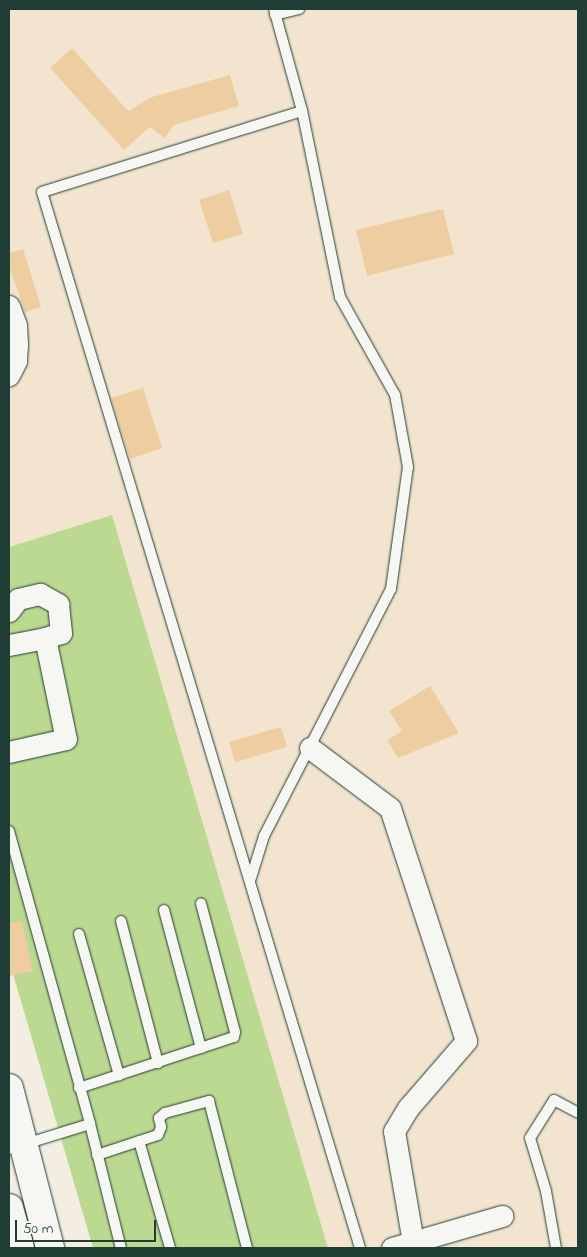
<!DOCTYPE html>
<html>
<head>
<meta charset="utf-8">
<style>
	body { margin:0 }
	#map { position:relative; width:587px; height:1257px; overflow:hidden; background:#f4eee2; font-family:"Indie Flower",sans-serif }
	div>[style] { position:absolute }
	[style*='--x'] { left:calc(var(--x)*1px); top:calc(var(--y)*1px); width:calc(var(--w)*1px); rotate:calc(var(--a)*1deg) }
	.built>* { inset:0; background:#f2e4ce }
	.green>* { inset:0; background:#bcd991 }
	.building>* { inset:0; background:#eecea0 }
	.roads { filter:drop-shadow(0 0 1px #1f3d34) drop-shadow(0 0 1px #1f3d34) }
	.lane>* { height:10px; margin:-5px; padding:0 5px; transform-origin:5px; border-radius:5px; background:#f6f6f2 }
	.street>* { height:21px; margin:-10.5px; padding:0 10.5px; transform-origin:10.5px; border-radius:10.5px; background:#f6f6f2 }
	.primary>* { height:28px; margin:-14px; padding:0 14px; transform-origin:14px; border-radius:14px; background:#f6f6f2 }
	span { translate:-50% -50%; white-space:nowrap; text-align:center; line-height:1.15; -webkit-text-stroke:5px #f6f6f2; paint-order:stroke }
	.frame { position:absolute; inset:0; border:10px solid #1f3d34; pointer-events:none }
	.scale { position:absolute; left:15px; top:1220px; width:141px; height:22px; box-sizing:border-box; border:2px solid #1f3d34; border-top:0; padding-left:6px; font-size:15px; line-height:18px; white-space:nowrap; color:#1f3d34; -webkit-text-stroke:4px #f6f6f2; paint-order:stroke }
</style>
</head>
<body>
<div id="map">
	<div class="built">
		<div style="clip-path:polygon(9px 9px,578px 9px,578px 1248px,328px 1248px,112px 515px,9px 547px)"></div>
	</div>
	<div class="green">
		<div style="clip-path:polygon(112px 515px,328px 1248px,93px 1248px,9px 960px,9px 547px)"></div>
	</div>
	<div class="building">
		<div style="clip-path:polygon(72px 48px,128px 111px,152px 97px,230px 75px,239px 106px,174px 125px,165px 138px,150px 127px,124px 150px,50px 68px)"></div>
		<div style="clip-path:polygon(229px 190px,243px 234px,213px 243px,199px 200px)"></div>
		<div style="clip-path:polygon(443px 209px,454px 254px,367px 276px,356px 230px)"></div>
		<div style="clip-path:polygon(23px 249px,41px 307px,25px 312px,9px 266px,9px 253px)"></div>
		<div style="clip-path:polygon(143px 388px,162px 448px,130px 459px,111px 398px)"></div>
		<div style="clip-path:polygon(430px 686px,459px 733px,398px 758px,387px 740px,402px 731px,389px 711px)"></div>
		<div style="clip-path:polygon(281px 727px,287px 747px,235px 762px,229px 742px)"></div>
		<div style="clip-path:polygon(22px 921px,33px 971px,9px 976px,9px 923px)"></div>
	</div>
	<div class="roads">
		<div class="lane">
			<div style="--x:274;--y:9;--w:106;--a:74.6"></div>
			<div style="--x:302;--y:111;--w:272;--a:162.7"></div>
			<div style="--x:42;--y:192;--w:1103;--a:73.24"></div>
			<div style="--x:275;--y:15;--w:25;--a:-14"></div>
			<div style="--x:9;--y:831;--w:304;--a:74.5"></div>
			<div style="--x:250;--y:881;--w:47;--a:-72.7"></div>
			<div style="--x:264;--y:836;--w:278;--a:-62.8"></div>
			<div style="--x:391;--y:589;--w:123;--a:-82.1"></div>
			<div style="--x:408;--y:467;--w:73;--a:-100.2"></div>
			<div style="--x:395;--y:395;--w:112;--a:-119.3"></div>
			<div style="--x:340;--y:297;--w:190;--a:-101.5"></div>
			<div style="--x:164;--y:910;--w:143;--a:75"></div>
			<div style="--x:121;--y:921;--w:147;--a:75.4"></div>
			<div style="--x:79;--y:934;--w:147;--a:74.2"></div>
			<div style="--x:79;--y:1088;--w:163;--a:-18.2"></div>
			<div style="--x:234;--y:1037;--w:5;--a:-79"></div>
			<div style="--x:235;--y:1032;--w:133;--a:-104.8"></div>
			<div style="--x:139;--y:1141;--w:111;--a:73.8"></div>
			<div style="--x:9;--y:1149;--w:85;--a:-17.2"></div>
			<div style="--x:90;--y:1124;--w:128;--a:76"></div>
			<div style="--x:97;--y:1155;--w:64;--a:-18.2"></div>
			<div style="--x:158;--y:1135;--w:9;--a:-69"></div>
			<div style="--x:161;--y:1127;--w:9;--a:-103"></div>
			<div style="--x:159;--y:1118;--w:8;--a:-40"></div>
			<div style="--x:165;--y:1113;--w:46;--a:-15.3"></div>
			<div style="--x:209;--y:1101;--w:152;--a:75.5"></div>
			<div style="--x:556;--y:1248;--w:58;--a:-100"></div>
			<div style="--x:546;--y:1191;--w:55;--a:-106.8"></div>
			<div style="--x:530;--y:1138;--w:45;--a:-57.7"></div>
			<div style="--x:554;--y:1100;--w:27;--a:28"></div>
		</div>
		<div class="street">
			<div style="--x:9;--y:306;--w:20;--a:70"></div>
			<div style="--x:16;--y:325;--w:20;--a:87"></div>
			<div style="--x:17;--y:345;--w:16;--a:94"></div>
			<div style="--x:16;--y:361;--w:16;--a:117"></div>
			<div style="--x:9;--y:611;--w:15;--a:-53"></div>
			<div style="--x:18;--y:599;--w:23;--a:-13"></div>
			<div style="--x:40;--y:594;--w:21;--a:29"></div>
			<div style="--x:58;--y:604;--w:29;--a:84"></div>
			<div style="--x:61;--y:633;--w:17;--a:163"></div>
			<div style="--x:45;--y:638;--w:103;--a:78.3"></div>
			<div style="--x:66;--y:739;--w:58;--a:167.2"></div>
			<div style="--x:9;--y:645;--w:37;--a:-11"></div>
			<div style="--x:310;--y:748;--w:100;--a:36.9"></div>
			<div style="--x:390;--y:808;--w:245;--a:71.9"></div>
			<div style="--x:466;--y:1041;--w:89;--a:130.9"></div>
			<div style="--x:408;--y:1108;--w:27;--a:121"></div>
			<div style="--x:394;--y:1131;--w:113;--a:80.3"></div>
			<div style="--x:392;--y:1248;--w:115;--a:-16.2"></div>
		</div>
		<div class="primary">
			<div style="--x:9;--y:1088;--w:165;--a:75.6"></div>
			<div style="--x:9;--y:1208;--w:41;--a:74.6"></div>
		</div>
	</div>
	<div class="frame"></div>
	<div class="scale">50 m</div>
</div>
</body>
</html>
